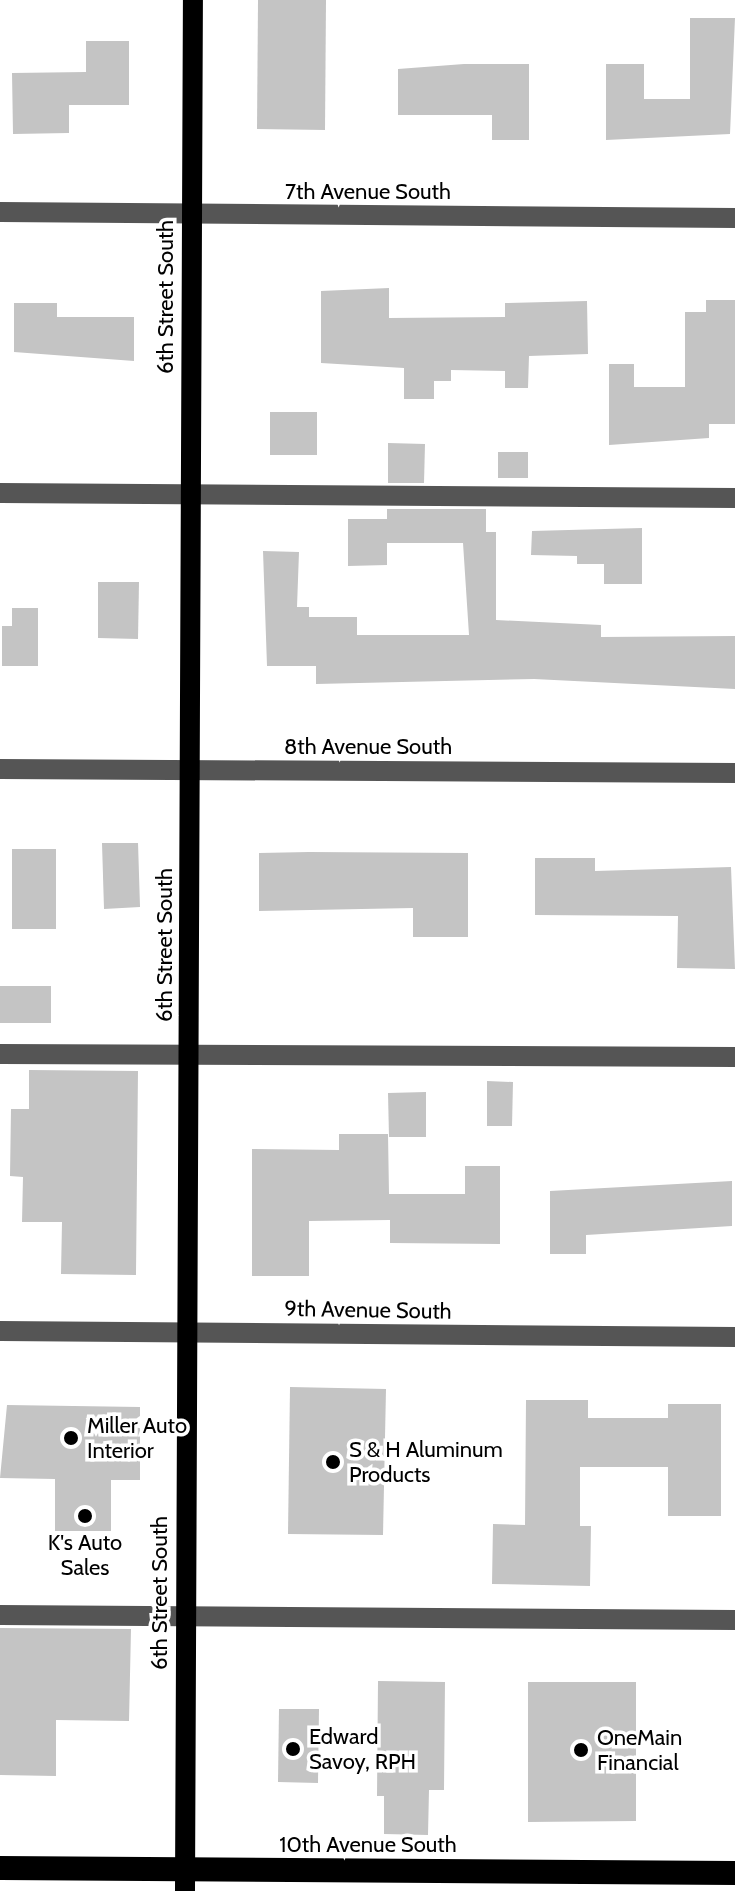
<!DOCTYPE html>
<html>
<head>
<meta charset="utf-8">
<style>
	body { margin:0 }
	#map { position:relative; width:735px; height:1891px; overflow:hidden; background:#fff; font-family:Cabin,sans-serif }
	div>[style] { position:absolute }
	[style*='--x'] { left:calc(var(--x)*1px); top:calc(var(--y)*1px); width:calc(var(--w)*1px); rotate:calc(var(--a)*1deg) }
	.building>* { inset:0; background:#c4c4c4 }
	.minor>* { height:20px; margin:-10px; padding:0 10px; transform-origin:10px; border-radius:10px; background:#555 }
	.major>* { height:20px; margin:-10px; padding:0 10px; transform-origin:10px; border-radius:10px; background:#000 }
	.highway>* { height:24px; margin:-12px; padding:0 12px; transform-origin:12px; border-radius:12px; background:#000 }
	.dots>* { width:22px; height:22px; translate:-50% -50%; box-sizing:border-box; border:4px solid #fff; border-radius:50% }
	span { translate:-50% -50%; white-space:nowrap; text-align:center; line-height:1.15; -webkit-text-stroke:7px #fff; paint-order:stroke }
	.street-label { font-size:22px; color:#000 }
	.poi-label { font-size:22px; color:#000 }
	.left { translate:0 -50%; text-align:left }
</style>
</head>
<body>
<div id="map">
	<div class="building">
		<div style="clip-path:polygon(258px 0,326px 0,325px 130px,257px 129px)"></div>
		<div style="clip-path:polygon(690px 18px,735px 18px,730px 134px,606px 140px,606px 64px,644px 64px,644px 99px,690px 99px)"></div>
		<div style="clip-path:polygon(86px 41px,129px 41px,129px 105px,69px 105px,69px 133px,13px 134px,12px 73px,86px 72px)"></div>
		<div style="clip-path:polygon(464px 64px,529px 64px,529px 140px,492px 140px,492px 115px,398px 115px,398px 69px)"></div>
		<div style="clip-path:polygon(389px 288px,389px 318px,505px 317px,505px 303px,587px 301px,588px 354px,529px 356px,528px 388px,505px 388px,505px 371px,451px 370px,451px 381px,434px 381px,434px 399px,404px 399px,404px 368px,321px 363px,321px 291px)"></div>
		<div style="clip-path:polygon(706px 300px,735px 300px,735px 424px,709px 424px,709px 438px,609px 445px,609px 364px,634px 364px,634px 387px,685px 387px,685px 312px,706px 312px)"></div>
		<div style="clip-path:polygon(14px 303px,57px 303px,57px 317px,134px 317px,134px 361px,14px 352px)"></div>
		<div style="clip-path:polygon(270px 412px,317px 412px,317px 455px,270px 455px)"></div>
		<div style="clip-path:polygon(388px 443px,425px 444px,424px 483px,388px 483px)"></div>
		<div style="clip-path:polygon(498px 452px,528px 452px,528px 478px,498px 478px)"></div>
		<div style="clip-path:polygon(387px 509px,486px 509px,486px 532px,496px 532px,496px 620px,601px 625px,601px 637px,735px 636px,735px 689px,534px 679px,316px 684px,316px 666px,267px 666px,263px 551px,299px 552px,297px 607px,309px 607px,309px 617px,357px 617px,357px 635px,469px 635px,463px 543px,387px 543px,387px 565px,348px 566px,348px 519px,387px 519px)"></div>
		<div style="clip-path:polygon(642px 528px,642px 584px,604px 584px,604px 564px,577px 564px,577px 556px,531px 555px,532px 531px)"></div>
		<div style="clip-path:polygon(98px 582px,139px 582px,138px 639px,98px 638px)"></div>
		<div style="clip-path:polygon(12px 608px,38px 608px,38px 666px,2px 666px,2px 626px,12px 626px)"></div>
		<div style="clip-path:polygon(102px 843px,138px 843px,140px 907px,104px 909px)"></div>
		<div style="clip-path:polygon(12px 849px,56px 849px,56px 929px,12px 929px)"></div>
		<div style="clip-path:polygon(309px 852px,468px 853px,468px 937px,413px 937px,413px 908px,259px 911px,259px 853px)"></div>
		<div style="clip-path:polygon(535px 858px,595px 858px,595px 871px,731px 867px,735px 969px,677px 968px,678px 916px,535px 915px)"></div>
		<div style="clip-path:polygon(0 986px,51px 986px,51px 1023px,0 1023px)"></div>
		<div style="clip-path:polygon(29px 1070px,138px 1071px,136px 1275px,61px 1274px,62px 1222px,22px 1222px,23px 1177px,10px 1176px,11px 1109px,29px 1109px)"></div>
		<div style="clip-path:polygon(487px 1081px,513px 1082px,512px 1126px,487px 1126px)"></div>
		<div style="clip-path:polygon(426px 1092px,426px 1137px,389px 1137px,388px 1093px)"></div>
		<div style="clip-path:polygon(339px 1134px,388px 1134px,389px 1194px,465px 1194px,465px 1166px,500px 1166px,500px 1244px,390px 1243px,390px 1220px,309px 1221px,309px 1276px,252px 1276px,252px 1149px,339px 1150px)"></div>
		<div style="clip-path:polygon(732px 1181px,732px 1226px,586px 1235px,586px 1254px,550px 1254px,550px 1191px)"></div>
		<div style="clip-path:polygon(290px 1387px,386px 1389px,383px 1535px,288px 1534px)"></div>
		<div style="clip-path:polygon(526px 1400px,588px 1400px,588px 1418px,668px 1418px,668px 1404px,721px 1404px,721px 1516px,668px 1516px,668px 1467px,580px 1467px,580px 1526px,591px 1526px,590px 1586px,492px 1584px,493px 1524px,525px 1525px)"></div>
		<div style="clip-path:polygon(7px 1405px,140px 1407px,140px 1480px,111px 1480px,111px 1531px,55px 1531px,55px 1479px,0 1478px)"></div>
		<div style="clip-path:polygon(0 1628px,131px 1629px,129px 1721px,56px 1720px,56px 1776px,0 1775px)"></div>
		<div style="clip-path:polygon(378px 1681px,445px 1682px,444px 1790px,429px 1790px,428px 1835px,384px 1834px,384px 1796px,377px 1796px)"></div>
		<div style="clip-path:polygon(528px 1682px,636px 1682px,636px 1821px,528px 1822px)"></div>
		<div style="clip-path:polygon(279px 1709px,319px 1709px,318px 1783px,278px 1782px)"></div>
	</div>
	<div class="minor">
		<div style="--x:0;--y:212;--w:735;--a:0.47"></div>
		<div style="--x:0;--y:493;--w:735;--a:0.39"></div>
		<div style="--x:0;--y:769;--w:735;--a:0.31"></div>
		<div style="--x:0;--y:1054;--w:735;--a:0.23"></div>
		<div style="--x:0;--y:1331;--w:735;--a:0.47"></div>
		<div style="--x:0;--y:1615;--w:735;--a:0.39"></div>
	</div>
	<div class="major">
		<div style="--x:185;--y:1891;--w:1891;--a:-89.76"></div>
	</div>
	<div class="highway">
		<div style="--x:0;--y:1868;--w:735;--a:0.39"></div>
	</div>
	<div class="dots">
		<div style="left:71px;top:1438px;background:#000"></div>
		<div style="left:333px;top:1462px;background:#000"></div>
		<div style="left:85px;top:1516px;background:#000"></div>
		<div style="left:293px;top:1749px;background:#000"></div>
		<div style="left:581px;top:1750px;background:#000"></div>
	</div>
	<div class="street-label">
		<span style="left:368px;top:192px">7th Avenue South</span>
		<span style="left:166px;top:297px;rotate:-90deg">6th Street South</span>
		<span style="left:368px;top:747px">8th Avenue South</span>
		<span style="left:165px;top:945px;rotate:-90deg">6th Street South</span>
		<span style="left:368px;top:1310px;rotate:1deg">9th Avenue South</span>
		<span style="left:160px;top:1593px;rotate:-90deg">6th Street South</span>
		<span style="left:368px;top:1845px">10th Avenue South</span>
	</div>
	<div class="poi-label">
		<span class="left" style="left:87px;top:1438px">Miller Auto<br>Interior</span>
		<span class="left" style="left:349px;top:1462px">S &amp; H Aluminum<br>Products</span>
		<span style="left:85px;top:1555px">K's Auto<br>Sales</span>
		<span class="left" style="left:309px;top:1749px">Edward<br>Savoy, RPH</span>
		<span class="left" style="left:597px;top:1750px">OneMain<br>Financial</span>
	</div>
</div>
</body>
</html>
